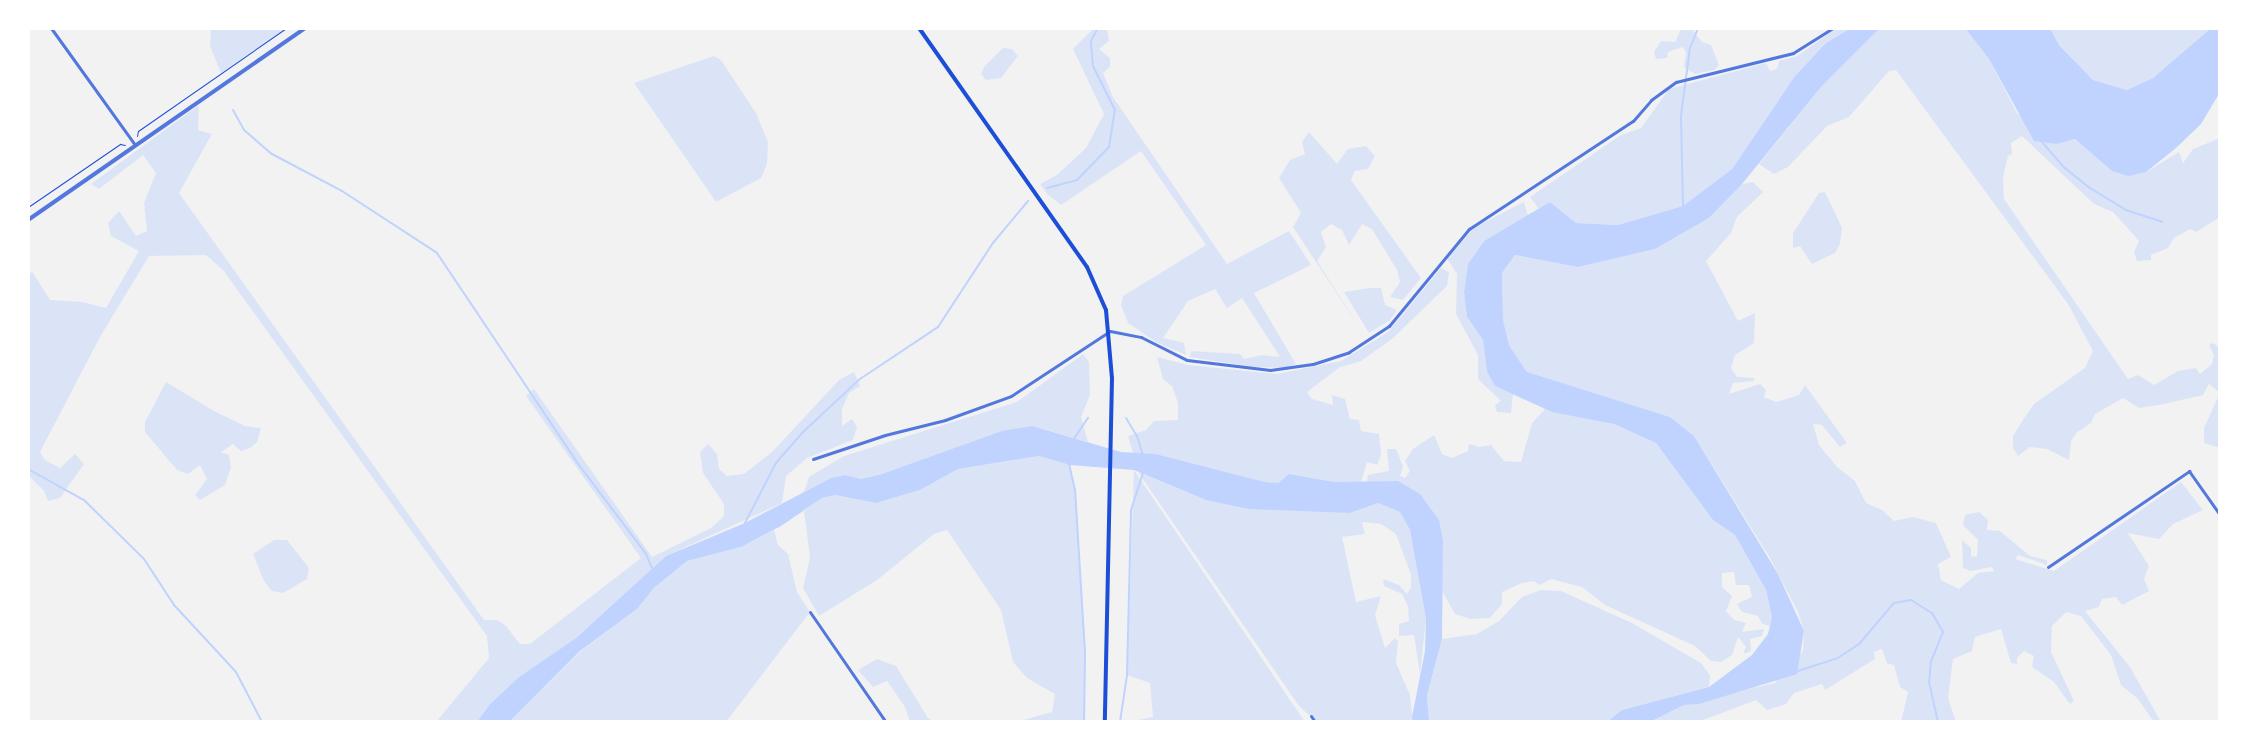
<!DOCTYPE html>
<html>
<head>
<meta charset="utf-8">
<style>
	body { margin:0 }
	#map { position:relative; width:2248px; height:750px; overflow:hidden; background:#f2f2f2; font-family:"Work Sans",sans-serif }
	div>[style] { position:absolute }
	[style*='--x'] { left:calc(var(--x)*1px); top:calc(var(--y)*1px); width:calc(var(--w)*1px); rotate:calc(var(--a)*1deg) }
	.green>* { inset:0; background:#dbe4f7 }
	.water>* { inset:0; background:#bfd3fe }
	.stream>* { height:2px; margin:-1px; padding:0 1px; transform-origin:1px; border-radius:1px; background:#bfd3fe }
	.path>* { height:1px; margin:-0.5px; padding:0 0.5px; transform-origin:0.5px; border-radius:0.5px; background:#1d4ed8 }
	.minor>* { height:3px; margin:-1.5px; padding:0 1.5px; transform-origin:1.5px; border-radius:1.5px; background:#5277de }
	.tertiary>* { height:4px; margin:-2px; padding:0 2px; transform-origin:2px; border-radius:2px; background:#5277de }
	.secondary>* { height:4px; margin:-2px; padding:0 2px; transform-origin:2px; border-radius:2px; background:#1d4ed8 }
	span { translate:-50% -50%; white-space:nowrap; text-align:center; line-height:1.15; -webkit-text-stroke:7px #fff; paint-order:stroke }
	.frame { position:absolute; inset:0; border:30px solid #fff; pointer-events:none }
</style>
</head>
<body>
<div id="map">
	<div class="green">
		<div style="clip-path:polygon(211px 28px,286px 28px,221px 73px,210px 46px)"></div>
		<div style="clip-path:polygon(1094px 28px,1107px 28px,1109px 41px,1099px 49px,1110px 58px,1110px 67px,1103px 73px,1113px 97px,1227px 264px,1289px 231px,1311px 265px,1254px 293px,1296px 364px,1285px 368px,1252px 367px,1190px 357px,1191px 351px,1240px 354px,1244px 359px,1261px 355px,1280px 357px,1242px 298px,1227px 308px,1215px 289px,1188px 301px,1163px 338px,1184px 343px,1186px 355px,1156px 342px,1128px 323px,1121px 305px,1123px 296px,1206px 245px,1141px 151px,1061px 205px,1047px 194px,1040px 184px,1057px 175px,1086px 148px,1104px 114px,1073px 49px)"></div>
		<div style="clip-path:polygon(1691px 28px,1702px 42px,1711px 45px,1719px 65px,1714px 70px,1695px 74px,1684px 67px,1686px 53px,1683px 47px,1668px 52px,1667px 58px,1656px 59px,1654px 52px,1661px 41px,1675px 42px,1681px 29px)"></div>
		<div style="clip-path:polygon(1837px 28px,1851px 28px,1826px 43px,1795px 76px,1732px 169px,1683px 206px,1618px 225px,1576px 223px,1550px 202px,1539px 209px,1530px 197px,1621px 135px,1641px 128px,1669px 89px,1766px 63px,1770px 71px,1777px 69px,1779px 61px,1797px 56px)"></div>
		<div style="clip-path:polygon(1880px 28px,1965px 28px,1989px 59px,2017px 113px,2057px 144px,2075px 139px,2112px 171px,2146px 172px,2179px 152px,2183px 163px,2193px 149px,2220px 138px,2220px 217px,2196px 232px,2190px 229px,2174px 238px,2168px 248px,2151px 255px,2151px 260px,2137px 261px,2134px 252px,2139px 241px,2113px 212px,2094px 204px,2022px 136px,2011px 143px,2012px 154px,2008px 156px,2003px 178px,2004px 199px,2128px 379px,2138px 375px,2154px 385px,2178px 371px,2196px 368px,2200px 374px,2212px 364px,2214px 355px,2209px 345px,2213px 343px,2220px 348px,2220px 448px,2204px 443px,2204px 428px,2220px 393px,2209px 384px,2203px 395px,2159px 405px,2139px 408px,2123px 398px,2095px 414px,2091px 423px,2076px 433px,2071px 441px,2069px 460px,2047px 449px,2030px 447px,2018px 456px,2013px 448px,2013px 436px,2023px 420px,2034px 404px,2085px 368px,2093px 351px,2068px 304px,1896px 70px,1889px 71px,1849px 117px,1827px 126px,1788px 167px,1774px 174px,1759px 164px,1821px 87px)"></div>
		<div style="clip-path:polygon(2050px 28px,2211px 28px,2153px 78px,2127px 90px,2093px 80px,2059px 45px)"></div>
		<div style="clip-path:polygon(1003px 48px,1012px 49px,1018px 56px,1001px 78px,986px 80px,981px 74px,984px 67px)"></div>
		<div style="clip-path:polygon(714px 56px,721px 60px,756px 113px,768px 142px,767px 164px,761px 178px,716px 202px,634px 83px)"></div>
		<div style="clip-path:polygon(199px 105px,198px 130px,212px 134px,179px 193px,484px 620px,497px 620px,505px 625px,520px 644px,530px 644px,641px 558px,526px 396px,534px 389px,652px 557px,711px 528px,724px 516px,724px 504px,703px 473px,700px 452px,708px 444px,717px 454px,719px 469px,727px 476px,744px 474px,772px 452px,839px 380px,854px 372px,860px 386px,849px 393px,842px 409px,842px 426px,852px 419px,857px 427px,853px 440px,807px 458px,786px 476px,782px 503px,666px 556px,576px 638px,519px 677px,490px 704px,477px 722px,436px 722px,489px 658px,487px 636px,223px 270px,206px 255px,149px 256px,100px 337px,40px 452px,45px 460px,60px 468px,75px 454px,84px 464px,60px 498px,48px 501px,44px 491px,28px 475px,28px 272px,33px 273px,50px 300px,83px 302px,106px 308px,139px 251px,111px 236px,108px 223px,119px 211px,136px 236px,147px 231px,144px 203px,156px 173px,143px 155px,99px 189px,91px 184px)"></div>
		<div style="clip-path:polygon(1309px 132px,1337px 164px,1348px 149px,1366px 146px,1375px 156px,1368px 169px,1355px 171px,1351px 180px,1421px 278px,1403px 300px,1390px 297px,1400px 282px,1397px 270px,1372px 229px,1362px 224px,1349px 245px,1342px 230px,1331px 224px,1321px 232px,1326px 247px,1317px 261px,1365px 336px,1293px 227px,1301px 213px,1279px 178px,1290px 160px,1305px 154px,1302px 142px)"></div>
		<div style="clip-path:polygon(1753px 182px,1763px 192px,1737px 217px,1731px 233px,1706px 261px,1738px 321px,1755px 313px,1754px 343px,1735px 355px,1731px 368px,1737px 377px,1754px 378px,1754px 381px,1733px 383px,1729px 394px,1760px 384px,1766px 390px,1764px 397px,1776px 402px,1799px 395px,1805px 385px,1847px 443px,1840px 447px,1822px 425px,1813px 424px,1819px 445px,1837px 467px,1855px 481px,1866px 503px,1882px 510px,1894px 521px,1913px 517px,1936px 523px,1951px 557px,1938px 564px,1941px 580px,1959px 589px,1978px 573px,1994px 571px,1992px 567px,1971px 571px,1963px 568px,1962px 540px,1971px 548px,1971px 556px,1977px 557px,1978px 540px,1963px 525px,1965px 515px,1979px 512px,1988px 520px,1987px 530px,2000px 531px,2030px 556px,2047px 560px,2047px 565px,2018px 555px,2015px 559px,2054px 571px,2181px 482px,2203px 510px,2173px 524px,2159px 539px,2128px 533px,2149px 566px,2144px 579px,2149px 591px,2122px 605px,2116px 597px,2102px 599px,2099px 607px,2085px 611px,2130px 667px,2161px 722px,2154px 722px,2138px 699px,2121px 685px,2111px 655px,2081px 616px,2066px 612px,2052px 626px,2051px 652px,2074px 701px,2070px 704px,2054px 682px,2032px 667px,2034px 656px,2024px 651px,2017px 658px,2017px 664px,2011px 663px,2001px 629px,1975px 637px,1972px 651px,1953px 659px,1948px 698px,1956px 722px,1901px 722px,1908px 692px,1900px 687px,1894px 665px,1887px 663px,1882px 649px,1874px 652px,1875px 659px,1825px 690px,1822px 684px,1794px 693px,1786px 704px,1767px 710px,1756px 700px,1698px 722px,1650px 722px,1684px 705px,1699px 704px,1714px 697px,1775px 683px,1803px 651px,1804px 631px,1798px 612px,1770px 558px,1694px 436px,1670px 417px,1528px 373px,1509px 345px,1503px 320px,1502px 273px,1515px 255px,1578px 267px,1655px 249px,1709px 218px,1742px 184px)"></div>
		<div style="clip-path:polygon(1825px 192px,1842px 228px,1840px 244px,1835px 253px,1812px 264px,1800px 246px,1793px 248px,1793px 233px,1819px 193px)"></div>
		<div style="clip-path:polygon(1524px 202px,1528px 216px,1484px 241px,1468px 264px,1464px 292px,1467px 317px,1483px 340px,1487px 372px,1495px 386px,1513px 394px,1511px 413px,1497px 412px,1495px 405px,1501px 401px,1478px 379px,1478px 355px,1456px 314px,1457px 274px,1447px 258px,1475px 227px)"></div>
		<div style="clip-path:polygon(1441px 268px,1449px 272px,1447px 286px,1392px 339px,1361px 361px,1340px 367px,1307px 392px,1312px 399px,1333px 405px,1332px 395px,1345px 399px,1350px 419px,1359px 420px,1361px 431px,1379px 434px,1381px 455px,1377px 465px,1367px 462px,1361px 482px,1335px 482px,1289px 474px,1278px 483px,1265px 482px,1156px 454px,1133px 453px,1128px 436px,1146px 430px,1154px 421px,1178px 420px,1178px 403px,1172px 386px,1163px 379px,1157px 357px,1188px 365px,1277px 374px,1341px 361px,1388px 332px)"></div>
		<div style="clip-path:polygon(1370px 288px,1381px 288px,1385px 305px,1397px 310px,1390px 320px,1369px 333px,1344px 292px)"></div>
		<div style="clip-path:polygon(1083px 354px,1089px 362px,1090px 395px,1081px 417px,1088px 442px,1032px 426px,882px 474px,861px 479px,845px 475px,831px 478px,804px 492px,809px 477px,844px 456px,1017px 402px)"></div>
		<div style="clip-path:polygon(166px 382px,214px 411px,245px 426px,261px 428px,257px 442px,250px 448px,241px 451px,233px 444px,221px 452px,229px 455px,231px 467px,225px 485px,200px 500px,195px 495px,207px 479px,200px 465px,188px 474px,177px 470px,145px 432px,145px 422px)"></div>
		<div style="clip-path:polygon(1545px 409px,1614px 424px,1656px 443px,1713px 520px,1735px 535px,1766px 590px,1772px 617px,1770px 626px,1762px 624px,1758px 616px,1742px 612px,1737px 604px,1752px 597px,1749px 585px,1736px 585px,1734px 572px,1722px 573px,1722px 587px,1732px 596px,1726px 611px,1734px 620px,1746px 623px,1742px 632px,1764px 629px,1762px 636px,1750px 639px,1751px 651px,1743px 654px,1746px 647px,1738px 637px,1732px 655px,1721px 662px,1711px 661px,1695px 646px,1605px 605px,1582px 587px,1551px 579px,1540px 585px,1534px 581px,1522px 583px,1502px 592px,1502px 604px,1490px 618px,1470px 619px,1455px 614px,1442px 591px,1443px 541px,1398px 481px,1367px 482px,1368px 475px,1389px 471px,1387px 449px,1396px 449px,1403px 466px,1400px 476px,1405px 478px,1410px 471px,1405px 461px,1413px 449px,1434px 435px,1442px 454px,1452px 458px,1468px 451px,1469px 444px,1479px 447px,1491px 445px,1504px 461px,1521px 462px,1532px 423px)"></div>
		<div style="clip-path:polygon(1039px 456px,1070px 465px,1075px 489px,1085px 654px,1084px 722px,1016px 722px,1052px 712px,1055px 694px,1027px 678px,1013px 662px,1001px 610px,947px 530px,934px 534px,877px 580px,819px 616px,803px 588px,810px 558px,804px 511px,822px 498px,835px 495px,876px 503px,920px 490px,958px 469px)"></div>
		<div style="clip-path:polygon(1134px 470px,1305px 722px,1132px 721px,1153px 717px,1150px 683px,1127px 675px)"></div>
		<div style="clip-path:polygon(1138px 472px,1206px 500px,1350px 513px,1378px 503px,1400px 512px,1410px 530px,1426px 619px,1420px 674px,1414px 635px,1399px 636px,1399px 624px,1409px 621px,1408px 606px,1402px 594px,1384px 586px,1383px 579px,1399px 585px,1407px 594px,1411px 587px,1411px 575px,1396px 534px,1381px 524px,1362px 522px,1365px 534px,1342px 537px,1356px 602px,1381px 596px,1375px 615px,1385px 648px,1395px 638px,1398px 641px,1396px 663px,1410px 695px,1413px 722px,1317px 722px,1299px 706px)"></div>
		<div style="clip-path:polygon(774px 530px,778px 545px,788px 554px,797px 592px,810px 612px,726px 722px,509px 722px,581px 651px,637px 609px,654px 588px,687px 561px,741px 547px)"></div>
		<div style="clip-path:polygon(274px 540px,287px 540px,309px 568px,307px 579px,283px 593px,272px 591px,264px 581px,253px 554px)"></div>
		<div style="clip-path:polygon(1541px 590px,1561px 591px,1632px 623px,1701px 663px,1710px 675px,1709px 687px,1622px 710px,1607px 722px,1429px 722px,1427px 695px,1442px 639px,1477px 634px,1499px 621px,1522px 597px)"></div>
		<div style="clip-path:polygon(877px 659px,896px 666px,928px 718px,934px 722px,910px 722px,905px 707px,887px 681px,873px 687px,858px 670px)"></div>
	</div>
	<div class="water">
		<div style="clip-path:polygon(1851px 28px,1880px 28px,1821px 87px,1742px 184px,1709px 218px,1655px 249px,1578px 267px,1515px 255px,1502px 273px,1503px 320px,1509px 345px,1527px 372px,1670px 417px,1694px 436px,1778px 574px,1804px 631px,1797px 674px,1699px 704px,1684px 705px,1650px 722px,1607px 722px,1622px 710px,1709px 687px,1752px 655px,1768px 634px,1772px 617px,1766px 590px,1735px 535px,1713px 520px,1656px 443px,1614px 424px,1552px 412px,1495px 386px,1487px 372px,1483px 340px,1467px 317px,1464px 292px,1468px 264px,1484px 241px,1550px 202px,1576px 223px,1618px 225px,1683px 206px,1732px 169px,1795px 76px,1826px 43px)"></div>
		<div style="clip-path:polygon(1965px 28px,2050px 28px,2059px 45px,2093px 80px,2127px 90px,2153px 78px,2211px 28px,2220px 28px,2220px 92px,2201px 124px,2176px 148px,2146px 172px,2128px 176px,2112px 171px,2075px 139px,2057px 144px,2034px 141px,1989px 59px)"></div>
		<div style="clip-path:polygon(1032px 426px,1121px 452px,1156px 454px,1265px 482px,1278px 483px,1289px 474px,1335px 482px,1398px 481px,1420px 494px,1439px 520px,1443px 541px,1442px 639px,1427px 695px,1429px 722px,1413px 722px,1412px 717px,1425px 651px,1426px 619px,1410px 530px,1400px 512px,1378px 503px,1350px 513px,1249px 509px,1206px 500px,1134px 470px,1070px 465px,1039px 456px,958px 469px,920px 490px,876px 503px,835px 495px,822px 498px,781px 526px,741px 547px,687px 561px,654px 588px,637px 609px,580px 651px,509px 722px,477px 722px,490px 704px,519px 677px,576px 638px,666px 556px,745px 523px,831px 478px,845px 475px,861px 479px,882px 474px,1002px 431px)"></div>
	</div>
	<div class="stream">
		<div style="--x:233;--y:110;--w:23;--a:61"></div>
		<div style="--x:244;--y:130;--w:37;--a:41"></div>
		<div style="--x:272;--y:154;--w:79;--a:27.9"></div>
		<div style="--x:342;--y:191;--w:113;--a:33.1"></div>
		<div style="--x:437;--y:253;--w:255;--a:56.2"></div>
		<div style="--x:579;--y:465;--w:111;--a:53"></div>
		<div style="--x:646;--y:554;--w:15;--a:67"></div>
		<div style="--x:2042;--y:142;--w:35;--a:49"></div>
		<div style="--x:2065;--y:168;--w:32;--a:39"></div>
		<div style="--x:2090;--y:188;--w:42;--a:31.4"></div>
		<div style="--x:2126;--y:210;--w:38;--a:18"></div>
		<div style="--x:1047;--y:188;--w:31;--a:-15"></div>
		<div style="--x:1077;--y:180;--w:46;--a:-45.9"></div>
		<div style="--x:1109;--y:147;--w:37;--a:-81"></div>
		<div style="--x:1115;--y:110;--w:49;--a:-116.6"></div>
		<div style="--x:1093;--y:66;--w:25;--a:-95"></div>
		<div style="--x:1091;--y:41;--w:15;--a:-62"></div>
		<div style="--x:1683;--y:206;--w:90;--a:-91.3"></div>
		<div style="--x:1681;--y:116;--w:69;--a:-82.5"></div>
		<div style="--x:1690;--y:48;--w:22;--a:-68"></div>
		<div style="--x:1126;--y:418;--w:21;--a:59"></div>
		<div style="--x:1137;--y:436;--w:21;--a:73"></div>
		<div style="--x:1073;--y:440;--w:27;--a:-56"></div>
		<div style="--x:1069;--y:464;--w:26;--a:77"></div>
		<div style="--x:1075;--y:489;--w:165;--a:86.5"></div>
		<div style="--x:1085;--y:654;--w:68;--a:90.8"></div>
		<div style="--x:28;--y:469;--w:64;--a:29"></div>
		<div style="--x:84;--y:500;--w:84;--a:44.5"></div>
		<div style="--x:144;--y:559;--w:55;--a:56.9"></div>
		<div style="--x:174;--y:605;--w:91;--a:47.2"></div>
		<div style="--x:236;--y:672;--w:56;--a:62.5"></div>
		<div style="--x:745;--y:523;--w:68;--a:-62.7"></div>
		<div style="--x:776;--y:463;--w:40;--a:-49"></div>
		<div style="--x:802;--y:433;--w:79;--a:-43"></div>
		<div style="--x:860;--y:379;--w:94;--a:-33.7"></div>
		<div style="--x:938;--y:327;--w:100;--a:-56.8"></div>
		<div style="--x:993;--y:243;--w:55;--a:-50.2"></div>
		<div style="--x:1798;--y:671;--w:40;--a:-18"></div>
		<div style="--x:1836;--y:659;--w:27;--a:-33"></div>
		<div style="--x:1859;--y:644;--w:54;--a:-49.5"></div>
		<div style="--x:1894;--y:603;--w:17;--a:-10"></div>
		<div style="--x:1911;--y:600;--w:25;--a:32"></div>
		<div style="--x:1932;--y:613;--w:22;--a:60"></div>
		<div style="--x:1943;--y:632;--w:31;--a:112"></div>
		<div style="--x:1931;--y:661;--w:21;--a:95"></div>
		<div style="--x:1929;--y:682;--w:41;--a:77.3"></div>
		<div style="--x:1120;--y:722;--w:48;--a:-81.5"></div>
		<div style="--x:1127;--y:675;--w:165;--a:-88.6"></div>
		<div style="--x:1131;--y:510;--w:38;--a:-72"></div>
	</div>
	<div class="path">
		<div style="--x:137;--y:136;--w:5;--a:-79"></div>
		<div style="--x:138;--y:131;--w:180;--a:-34.8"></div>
		<div style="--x:28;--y:207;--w:112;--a:-34.4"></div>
		<div style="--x:120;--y:144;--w:5;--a:11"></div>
	</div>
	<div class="minor">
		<div style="--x:51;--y:28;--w:144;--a:54.3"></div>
		<div style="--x:813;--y:459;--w:76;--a:-18.4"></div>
		<div style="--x:885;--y:435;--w:62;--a:-14"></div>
		<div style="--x:945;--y:420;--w:70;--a:-20"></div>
		<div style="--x:1011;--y:396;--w:118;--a:-33.3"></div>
		<div style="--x:1110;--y:331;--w:32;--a:11"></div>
		<div style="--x:1141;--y:337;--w:51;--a:26.6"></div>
		<div style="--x:1187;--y:360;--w:84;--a:6.9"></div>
		<div style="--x:1270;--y:370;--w:43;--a:-7.9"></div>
		<div style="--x:1313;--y:364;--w:38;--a:-18"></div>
		<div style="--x:1349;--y:352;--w:48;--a:-33"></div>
		<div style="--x:1389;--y:326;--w:126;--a:-50.5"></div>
		<div style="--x:1469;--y:229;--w:196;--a:-33.4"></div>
		<div style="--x:1633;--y:121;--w:28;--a:-49"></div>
		<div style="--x:1651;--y:100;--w:31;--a:-36"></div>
		<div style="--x:1676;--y:82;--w:121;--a:-13.9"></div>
		<div style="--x:1793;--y:53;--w:47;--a:-32"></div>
		<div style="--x:2048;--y:567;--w:171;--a:-34.2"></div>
		<div style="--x:2189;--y:471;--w:54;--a:54.8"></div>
		<div style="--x:810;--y:612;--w:134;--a:55.4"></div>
		<div style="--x:1311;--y:716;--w:7;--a:56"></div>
	</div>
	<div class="tertiary">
		<div style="--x:28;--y:220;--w:337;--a:-34.7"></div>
	</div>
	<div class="secondary">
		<div style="--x:919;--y:28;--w:292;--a:54.9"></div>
		<div style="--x:1087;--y:267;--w:47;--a:66.2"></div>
		<div style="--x:1106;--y:310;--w:68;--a:85"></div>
		<div style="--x:1112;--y:378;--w:344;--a:91.2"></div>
	</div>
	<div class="frame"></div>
</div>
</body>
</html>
